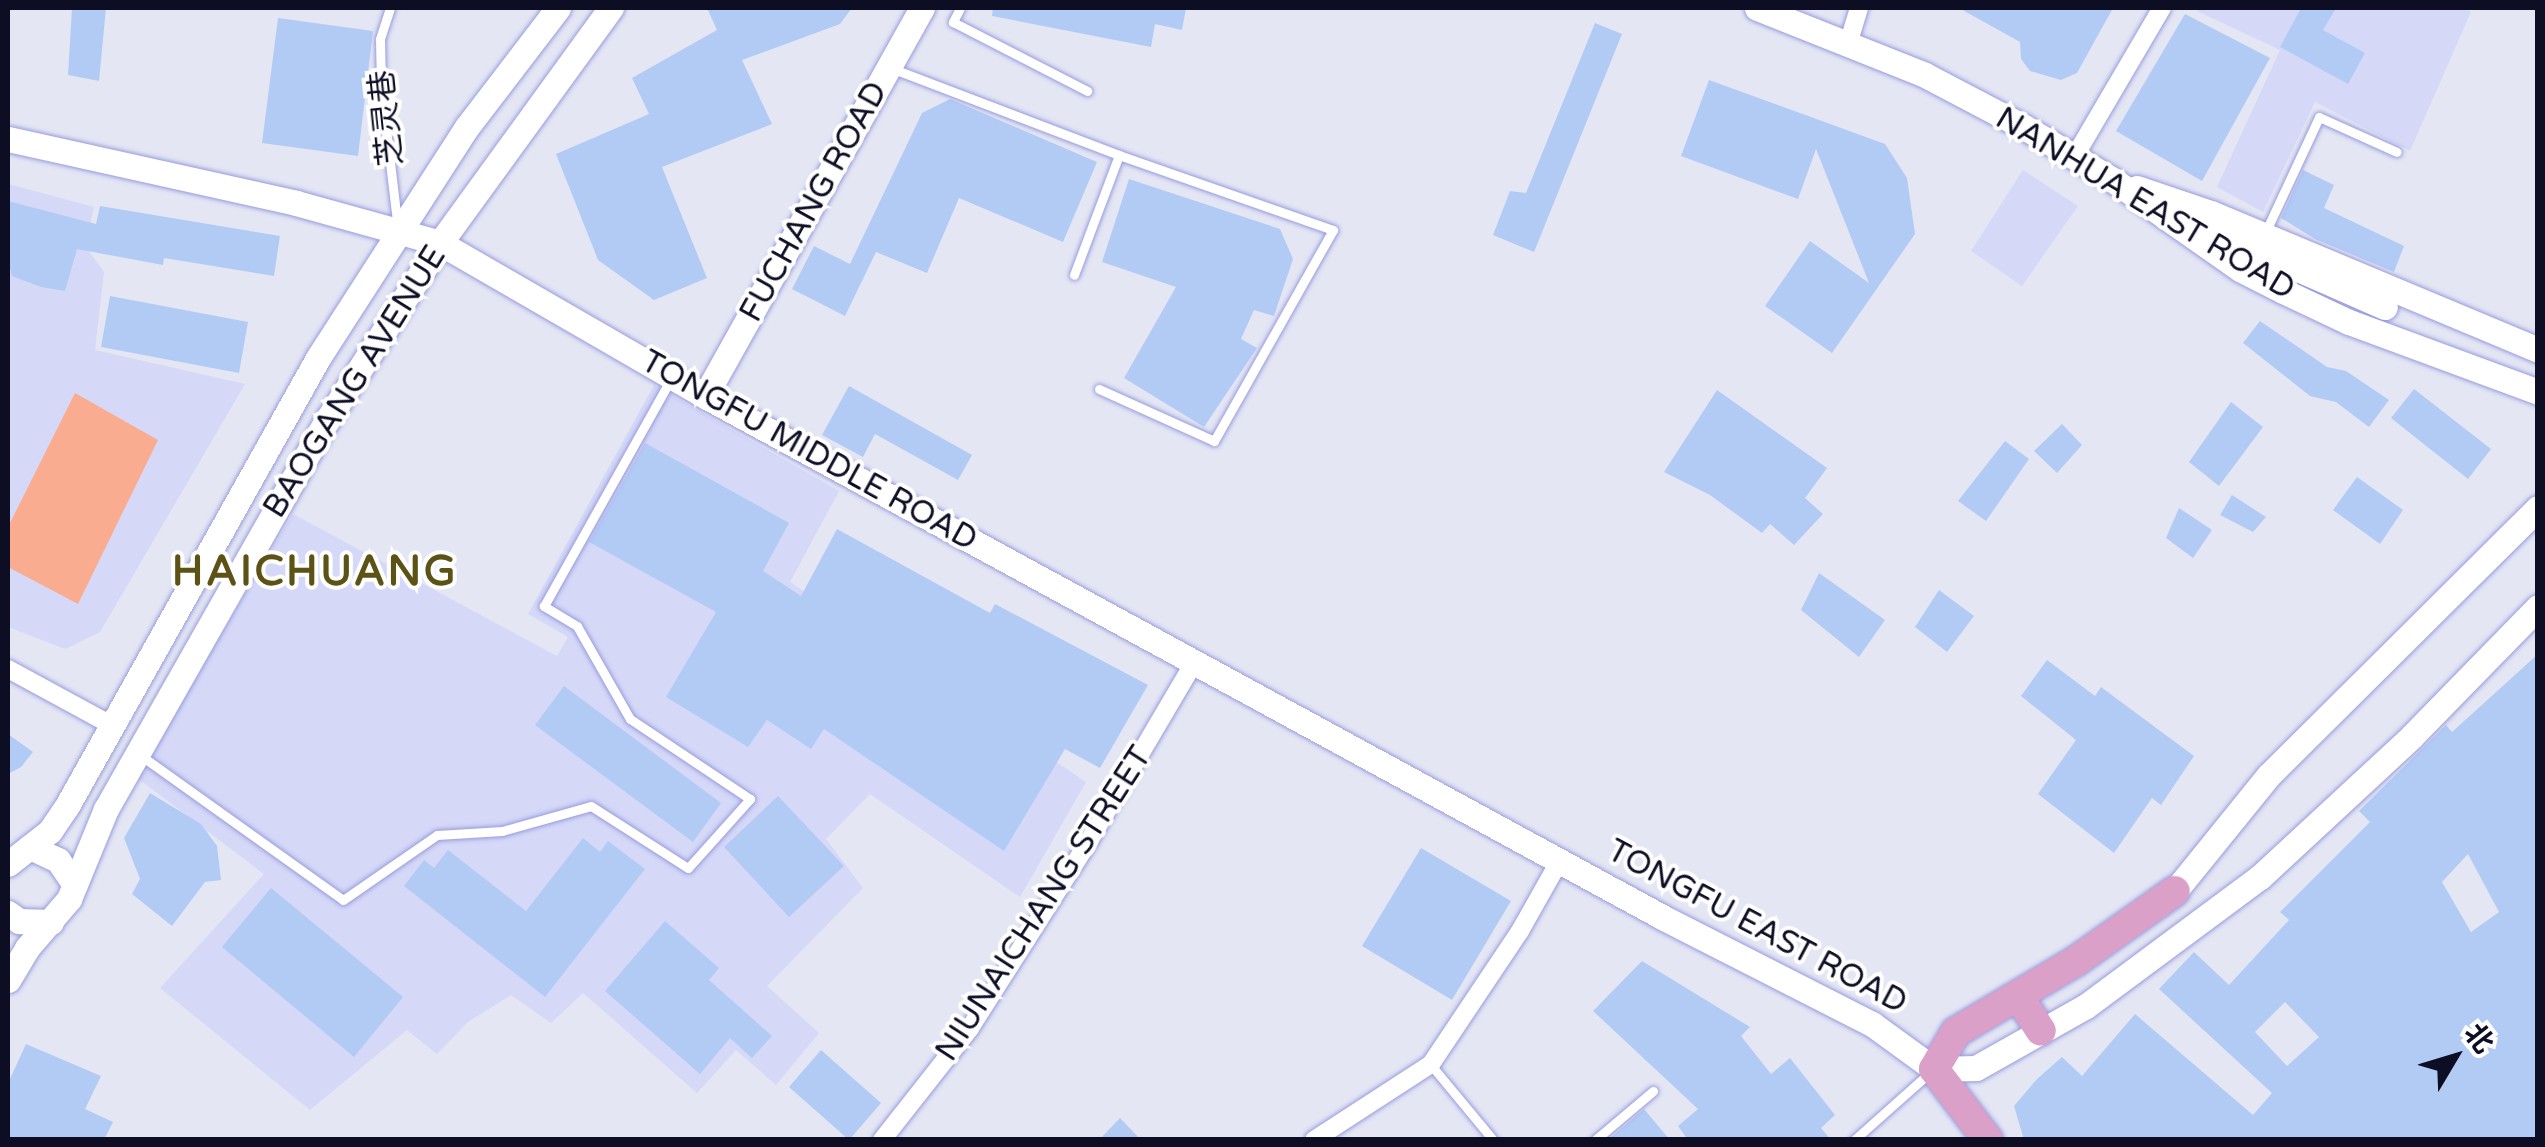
<!DOCTYPE html>
<html>
<head>
<meta charset="utf-8">
<style>
	body { margin:0 }
	#map { position:relative; width:2545px; height:1147px; overflow:hidden; background:#e4e6f4; font-family:"Varela Round","Noto Sans SC",sans-serif }
	div>[style] { position:absolute }
	[style*='--x'] { left:calc(var(--x)*1px); top:calc(var(--y)*1px); width:calc(var(--w)*1px); rotate:calc(var(--a)*1deg) }
	.built>* { inset:0; background:#d5d8f7 }
	.green>* { inset:0; background:#f9ac90 }
	.building>* { inset:0; background:#b2cbf5 }
	.roads { filter:drop-shadow(0 0 2px #989cdd) drop-shadow(0 0 2px #989cdd) }
	.lane>* { height:9px; margin:-4.5px; padding:0 4.5px; transform-origin:4.5px; border-radius:4.5px; background:#fff }
	.street>* { height:18px; margin:-9px; padding:0 9px; transform-origin:9px; border-radius:9px; background:#fff }
	.secondary>* { height:25px; margin:-12.5px; padding:0 12.5px; transform-origin:12.5px; border-radius:12.5px; background:#fff }
	.primary>* { height:30px; margin:-15px; padding:0 15px; transform-origin:15px; border-radius:15px; background:#daa0c8 }
	span { translate:-50% -50%; white-space:nowrap; text-align:center; line-height:1.15; -webkit-text-stroke:8px #fff; paint-order:stroke }
	.street-label { font-size:32px; color:#0d0d24 }
	.district-label { font-size:42px; color:#5c5215; font-weight:700; letter-spacing:2.5px }
	.frame { position:absolute; inset:0; border:10px solid #0d0d24; pointer-events:none }
	.north { position:absolute; left:2405px; top:1007px; width:100px; height:100px; -webkit-text-stroke:8px #fff; paint-order:stroke; rotate:52deg; font-size:28px; font-weight:700; line-height:40px; text-align:center; color:#0d0d24 }
	.north::after { content:''; display:block; margin:auto; width:35px; height:45px; background:#0d0d24; clip-path:polygon(50% 0,100% 100%,50% 72%,0 100%) }
</style>
</head>
<body>
<div id="map">
	<div class="built">
		<div style="clip-path:polygon(2199px 8px,2463px 8px,2471px 12px,2410px 151px,2315px 102px,2263px 212px,2217px 187px,2280px 50px,2197px 11px)"></div>
		<div style="clip-path:polygon(2023px 170px,2078px 206px,2022px 286px,1971px 251px)"></div>
		<div style="clip-path:polygon(8px 184px,94px 207px,85px 246px,104px 272px,95px 350px,245px 384px,100px 632px,65px 649px,8px 627px)"></div>
		<div style="clip-path:polygon(654px 385px,839px 491px,790px 582px,1086px 782px,1020px 897px,870px 794px,826px 839px,863px 888px,767px 986px,819px 1033px,776px 1085px,736px 1050px,697px 1093px,583px 993px,551px 1023px,511px 995px,468px 1022px,437px 1054px,407px 1030px,310px 1110px,160px 988px,264px 874px,136px 777px,293px 514px,557px 656px,568px 637px,528px 614px)"></div>
	</div>
	<div class="green">
		<div style="clip-path:polygon(75px 393px,158px 440px,78px 604px,8px 567px,8px 527px)"></div>
	</div>
	<div class="building">
		<div style="clip-path:polygon(72px 8px,106px 8px,99px 81px,68px 75px)"></div>
		<div style="clip-path:polygon(707px 8px,852px 8px,840px 24px,742px 60px,772px 124px,662px 167px,707px 278px,654px 300px,598px 260px,556px 154px,649px 114px,632px 78px,717px 30px)"></div>
		<div style="clip-path:polygon(993px 8px,1186px 8px,1182px 30px,1155px 24px,1151px 47px,992px 16px)"></div>
		<div style="clip-path:polygon(1959px 8px,2113px 8px,2077px 73px,2061px 80px,2030px 71px,2021px 59px,2020px 42px)"></div>
		<div style="clip-path:polygon(2301px 8px,2336px 8px,2323px 30px,2365px 53px,2348px 84px,2280px 47px)"></div>
		<div style="clip-path:polygon(2185px 14px,2270px 58px,2202px 181px,2116px 131px)"></div>
		<div style="clip-path:polygon(278px 18px,373px 31px,358px 156px,262px 143px)"></div>
		<div style="clip-path:polygon(1595px 23px,1622px 34px,1534px 252px,1493px 235px,1510px 191px,1526px 193px)"></div>
		<div style="clip-path:polygon(1709px 80px,1885px 144px,1907px 178px,1915px 234px,1832px 353px,1765px 306px,1810px 241px,1869px 283px,1816px 149px,1798px 199px,1681px 156px)"></div>
		<div style="clip-path:polygon(950px 99px,1097px 162px,1063px 242px,959px 198px,927px 273px,876px 252px,845px 316px,792px 289px,814px 246px,850px 264px,922px 113px)"></div>
		<div style="clip-path:polygon(2303px 170px,2334px 185px,2324px 208px,2404px 246px,2394px 272px,2315px 239px,2281px 218px)"></div>
		<div style="clip-path:polygon(1129px 179px,1280px 229px,1293px 259px,1274px 316px,1254px 310px,1241px 339px,1257px 348px,1204px 427px,1124px 378px,1176px 287px,1102px 262px)"></div>
		<div style="clip-path:polygon(8px 201px,96px 224px,100px 206px,280px 236px,274px 276px,164px 258px,163px 265px,77px 249px,65px 291px,41px 287px,12px 276px,8px 261px)"></div>
		<div style="clip-path:polygon(110px 296px,248px 322px,239px 373px,101px 347px)"></div>
		<div style="clip-path:polygon(2260px 321px,2327px 367px,2346px 371px,2389px 400px,2369px 427px,2336px 402px,2310px 396px,2243px 343px)"></div>
		<div style="clip-path:polygon(849px 386px,972px 455px,958px 480px,875px 434px,863px 457px,822px 435px)"></div>
		<div style="clip-path:polygon(2414px 389px,2491px 449px,2468px 479px,2391px 418px)"></div>
		<div style="clip-path:polygon(1717px 390px,1827px 468px,1805px 498px,1823px 514px,1794px 545px,1770px 524px,1762px 533px,1710px 495px,1664px 472px)"></div>
		<div style="clip-path:polygon(2231px 402px,2263px 427px,2219px 486px,2189px 462px)"></div>
		<div style="clip-path:polygon(2062px 424px,2082px 445px,2057px 473px,2034px 451px)"></div>
		<div style="clip-path:polygon(2005px 441px,2029px 459px,1986px 521px,1958px 501px)"></div>
		<div style="clip-path:polygon(645px 443px,789px 523px,763px 571px,801px 596px,837px 529px,990px 613px,995px 604px,1148px 685px,1100px 768px,1065px 749px,1004px 851px,824px 729px,811px 749px,767px 720px,748px 747px,666px 697px,716px 612px,589px 542px)"></div>
		<div style="clip-path:polygon(2357px 477px,2403px 510px,2380px 544px,2333px 510px)"></div>
		<div style="clip-path:polygon(2232px 495px,2266px 517px,2253px 532px,2220px 515px)"></div>
		<div style="clip-path:polygon(2179px 508px,2212px 530px,2193px 558px,2166px 538px)"></div>
		<div style="clip-path:polygon(1819px 573px,1885px 620px,1859px 657px,1801px 610px)"></div>
		<div style="clip-path:polygon(1939px 590px,1974px 616px,1947px 652px,1915px 627px)"></div>
		<div style="clip-path:polygon(evenodd,2538px 654px,2538px 1140px,2024px 1140px,2014px 1106px,2037px 1079px,2062px 1057px,2082px 1076px,2135px 1014px,2253px 1115px,2272px 1093px,2159px 989px,2194px 952px,2229px 985px,2289px 920px,2280px 912px,2370px 822px,2359px 811px,2446px 725px,2452px 732px,2538px 654px,2468px 854px,2499px 912px,2471px 932px,2442px 882px,2468px 854px,2538px 654px,2285px 1002px,2319px 1037px,2287px 1066px,2255px 1032px,2285px 1002px)"></div>
		<div style="clip-path:polygon(2047px 660px,2095px 696px,2101px 687px,2194px 756px,2161px 805px,2152px 798px,2114px 853px,2038px 794px,2076px 740px,2021px 696px)"></div>
		<div style="clip-path:polygon(564px 686px,721px 803px,693px 842px,535px 725px)"></div>
		<div style="clip-path:polygon(8px 734px,33px 752px,21px 767px,8px 774px)"></div>
		<div style="clip-path:polygon(150px 793px,201px 824px,217px 846px,221px 880px,205px 882px,172px 926px,132px 894px,140px 879px,124px 838px)"></div>
		<div style="clip-path:polygon(778px 796px,844px 866px,789px 917px,724px 847px)"></div>
		<div style="clip-path:polygon(583px 838px,600px 852px,608px 841px,645px 869px,545px 997px,404px 886px,424px 860px,434px 868px,448px 850px,526px 911px)"></div>
		<div style="clip-path:polygon(1421px 848px,1511px 901px,1452px 1000px,1362px 946px)"></div>
		<div style="clip-path:polygon(271px 888px,403px 997px,354px 1057px,222px 947px)"></div>
		<div style="clip-path:polygon(665px 921px,719px 968px,709px 980px,772px 1036px,752px 1058px,730px 1038px,700px 1074px,605px 991px)"></div>
		<div style="clip-path:polygon(1642px 961px,1750px 1027px,1741px 1036px,1771px 1074px,1790px 1058px,1835px 1115px,1821px 1128px,1831px 1140px,1688px 1140px,1678px 1126px,1698px 1109px,1593px 1011px)"></div>
		<div style="clip-path:polygon(26px 1044px,101px 1076px,85px 1109px,113px 1122px,104px 1140px,8px 1140px,8px 1083px)"></div>
		<div style="clip-path:polygon(821px 1050px,881px 1103px,849px 1140px,789px 1087px)"></div>
		<div style="clip-path:polygon(1644px 1109px,1670px 1140px,1608px 1140px)"></div>
		<div style="clip-path:polygon(1120px 1118px,1141px 1140px,1099px 1140px)"></div>
	</div>
	<div class="roads">
		<div class="lane">
			<div style="--x:390;--y:8;--w:33;--a:108"></div>
			<div style="--x:380;--y:39;--w:48;--a:88.8"></div>
			<div style="--x:381;--y:87;--w:136;--a:83.2"></div>
			<div style="--x:960;--y:8;--w:16;--a:117"></div>
			<div style="--x:953;--y:22;--w:151;--a:27.2"></div>
			<div style="--x:891;--y:68;--w:244;--a:20.9"></div>
			<div style="--x:1119;--y:155;--w:128;--a:110.6"></div>
			<div style="--x:2265;--y:233;--w:128;--a:-65"></div>
			<div style="--x:2319;--y:117;--w:85;--a:24.2"></div>
			<div style="--x:1099;--y:389;--w:126;--a:24.3"></div>
			<div style="--x:1214;--y:441;--w:242;--a:-60.6"></div>
			<div style="--x:1333;--y:230;--w:227;--a:-160.7"></div>
			<div style="--x:140;--y:755;--w:249;--a:35.5"></div>
			<div style="--x:343;--y:900;--w:114;--a:-34.7"></div>
			<div style="--x:437;--y:835;--w:65;--a:-3.5"></div>
			<div style="--x:502;--y:831;--w:92;--a:-15.7"></div>
			<div style="--x:591;--y:806;--w:115;--a:32.6"></div>
			<div style="--x:688;--y:868;--w:93;--a:-48.1"></div>
			<div style="--x:750;--y:799;--w:144;--a:-146.3"></div>
			<div style="--x:630;--y:719;--w:107;--a:-119.7"></div>
			<div style="--x:577;--y:626;--w:39;--a:-149"></div>
			<div style="--x:544;--y:606;--w:260;--a:-60.8"></div>
			<div style="--x:1431;--y:1065;--w:97;--a:50.4"></div>
			<div style="--x:1595;--y:1140;--w:76;--a:-40.2"></div>
			<div style="--x:1854;--y:1140;--w:99;--a:-41.7"></div>
		</div>
		<div class="street">
			<div style="--x:1849;--y:41;--w:34;--a:-73"></div>
			<div style="--x:2075;--y:156;--w:172;--a:-59.6"></div>
			<div style="--x:8;--y:669;--w:117;--a:28.5"></div>
			<div style="--x:882;--y:1140;--w:142;--a:-51.8"></div>
			<div style="--x:970;--y:1028;--w:222;--a:-57.5"></div>
			<div style="--x:1089;--y:841;--w:209;--a:-59.5"></div>
			<div style="--x:1314;--y:1140;--w:140;--a:-33"></div>
			<div style="--x:1431;--y:1064;--w:160;--a:-56.2"></div>
			<div style="--x:1520;--y:931;--w:81;--a:-60.6"></div>
		</div>
		<div class="secondary">
			<div style="--x:1757;--y:8;--w:181;--a:21.7"></div>
			<div style="--x:1925;--y:75;--w:112;--a:27.7"></div>
			<div style="--x:2024;--y:127;--w:104;--a:30.8"></div>
			<div style="--x:2113;--y:180;--w:155;--a:35"></div>
			<div style="--x:2240;--y:269;--w:48;--a:27.1"></div>
			<div style="--x:2283;--y:291;--w:73;--a:25.2"></div>
			<div style="--x:2349;--y:322;--w:202;--a:20.3"></div>
			<div style="--x:8;--y:139;--w:295;--a:12.5"></div>
			<div style="--x:296;--y:203;--w:149;--a:15.5"></div>
			<div style="--x:440;--y:243;--w:306;--a:30"></div>
			<div style="--x:705;--y:396;--w:1090;--a:28.56"></div>
			<div style="--x:1662;--y:917;--w:236;--a:27"></div>
			<div style="--x:1872;--y:1024;--w:77;--a:36"></div>
			<div style="--x:1934;--y:1069;--w:42;--a:-1.4"></div>
			<div style="--x:1976;--y:1068;--w:126;--a:-29.4"></div>
			<div style="--x:2086;--y:1006;--w:217;--a:-36.6"></div>
			<div style="--x:2260;--y:877;--w:207;--a:-42.8"></div>
			<div style="--x:2412;--y:736;--w:180;--a:-45.7"></div>
			<div style="--x:2137;--y:188;--w:78;--a:18.7"></div>
			<div style="--x:2211;--y:213;--w:355;--a:22.7"></div>
			<div style="--x:2198;--y:225;--w:204;--a:23.7"></div>
			<div style="--x:705;--y:396;--w:445;--a:-60.8"></div>
			<div style="--x:30;--y:847;--w:31;--a:25"></div>
			<div style="--x:58;--y:860;--w:30;--a:56"></div>
			<div style="--x:8;--y:864;--w:53;--a:-38.2"></div>
			<div style="--x:50;--y:831;--w:30;--a:-56"></div>
			<div style="--x:67;--y:806;--w:514;--a:-60.74"></div>
			<div style="--x:318;--y:358;--w:275;--a:-57.2"></div>
			<div style="--x:467;--y:127;--w:150;--a:-52.6"></div>
			<div style="--x:2175;--y:891;--w:149;--a:-51"></div>
			<div style="--x:2269;--y:775;--w:379;--a:-44.8"></div>
			<div style="--x:8;--y:913;--w:14;--a:36"></div>
			<div style="--x:19;--y:921;--w:32;--a:2"></div>
			<div style="--x:8;--y:980;--w:37;--a:-59"></div>
			<div style="--x:27;--y:948;--w:65;--a:-49.4"></div>
			<div style="--x:69;--y:899;--w:97;--a:-67.7"></div>
			<div style="--x:106;--y:809;--w:449;--a:-60.4"></div>
			<div style="--x:328;--y:419;--w:209;--a:-57.5"></div>
			<div style="--x:440;--y:243;--w:291;--a:-54"></div>
		</div>
		<div class="primary">
			<div style="--x:2019;--y:997;--w:40;--a:57.1"></div>
			<div style="--x:1988;--y:1140;--w:89;--a:-127.3"></div>
			<div style="--x:1934;--y:1069;--w:43;--a:-59.3"></div>
			<div style="--x:1956;--y:1032;--w:139;--a:-30.6"></div>
			<div style="--x:2076;--y:961;--w:121;--a:-35.3"></div>
		</div>
	</div>
	<div class="street-label">
		<span style="left:387px;top:118px;rotate:-96deg">芝灵巷</span>
		<span style="left:814px;top:202px;rotate:-61deg">FUCHANG ROAD</span>
		<span style="left:2145px;top:204px;rotate:31deg">NANHUA EAST ROAD</span>
		<span style="left:355px;top:382px;rotate:-58deg">BAOGANG AVENUE</span>
		<span style="left:809px;top:451px;rotate:29deg">TONGFU MIDDLE ROAD</span>
		<span style="left:1044px;top:904px;rotate:-57deg">NIUNAICHANG STREET</span>
		<span style="left:1757px;top:927px;rotate:28deg">TONGFU EAST ROAD</span>
	</div>
	<div class="district-label">
		<span style="left:315px;top:572px">HAICHUANG</span>
	</div>
	<div class="frame"></div>
	<div class="north">北</div>
</div>
</body>
</html>
